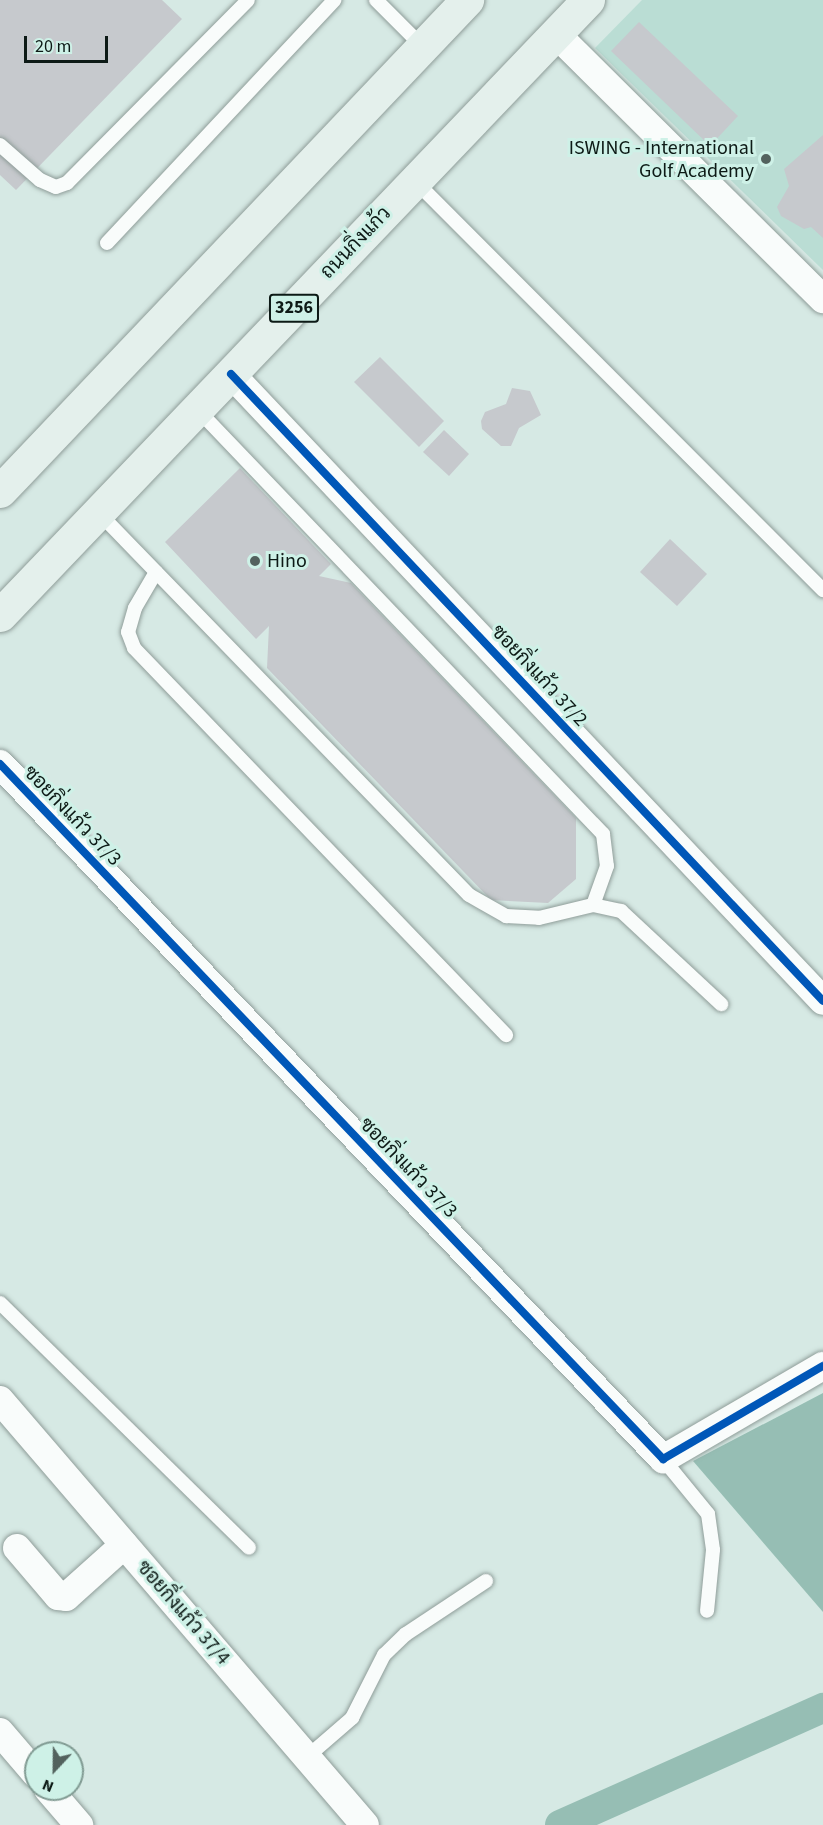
<!DOCTYPE html>
<html>
<head>
<meta charset="utf-8">
<style>
	body { margin:0 }
	#map { position:relative; width:823px; height:1825px; overflow:hidden; background:#d6e9e4; font-family:"Source Sans 3",Sarabun,sans-serif }
	div>[style] { position:absolute }
	[style*='--x'] { left:calc(var(--x)*1px); top:calc(var(--y)*1px); width:calc(var(--w)*1px); rotate:calc(var(--a)*1deg) }
	.green>* { inset:0; background:#baddd4 }
	.water>* { inset:0; background:#96beb4 }
	.canal>* { height:30px; margin:-15px; padding:0 15px; transform-origin:15px; border-radius:15px; background:#96beb4 }
	.building>* { inset:0; background:#c6c9cd }
	.roads { filter:drop-shadow(0 0 2px #8f9d99) drop-shadow(0 0 2px #8f9d99) }
	.service>* { height:14px; margin:-7px; padding:0 7px; transform-origin:7px; border-radius:7px; background:#f9fcfb }
	.minor>* { height:28px; margin:-14px; padding:0 14px; transform-origin:14px; border-radius:14px; background:#f9fcfb }
	.primary>* { height:33px; margin:-16.5px; padding:0 16.5px; transform-origin:16.5px; border-radius:16.5px; background:#e4f0ec }
	.cycleway>* { height:8px; margin:-4px; padding:0 4px; transform-origin:4px; border-radius:4px; background:#0057b8 }
	.dots>* { width:16px; height:16px; translate:-50% -50%; box-sizing:border-box; border:3px solid #cef1e7; border-radius:50% }
	span { translate:-50% -50%; white-space:nowrap; text-align:center; line-height:1.15; -webkit-text-stroke:6px #cef1e7; paint-order:stroke }
	.shield-label span { padding:2px 4px; background:#cef1e7; border:2px solid; border-radius:4px; -webkit-text-stroke-width:0 }
	.shield-label { font-size:18px; color:#0d1a16; font-weight:700 }
	.poi-label { font-size:20px; color:#0d1a16 }
	.right { translate:-100% -50%; text-align:right }
	.left { translate:0 -50%; text-align:left }
	.street-label { font-size:20px; color:#0d1a16 }
	.north { position:absolute; left:24px; top:1741px; width:60px; height:60px; box-sizing:border-box; background:#cef1e7; border:2px solid #819b93; border-radius:50%; rotate:202deg; font-size:16px; font-weight:700; line-height:24px; text-align:center; color:#0d1a16 }
	.north::after { content:''; display:block; margin:auto; width:21px; height:27px; background:#53625e; clip-path:polygon(50% 0,100% 100%,50% 72%,0 100%) }
	.scale { position:absolute; left:24px; top:36px; width:84px; height:27px; box-sizing:border-box; border:3px solid #0d1a16; border-top:0; padding-left:8px; font-size:18px; line-height:21px; white-space:nowrap; color:#0d1a16; -webkit-text-stroke:4px #cef1e7; paint-order:stroke }
</style>
</head>
<body>
<div id="map">
	<div class="green">
		<div style="clip-path:polygon(642px 0,823px 0,823px 270px,595px 48px)"></div>
	</div>
	<div class="water">
		<div style="clip-path:polygon(823px 1393px,823px 1612px,693px 1461px)"></div>
	</div>
	<div class="canal">
		<div style="--x:560;--y:1825;--w:288;--a:-24"></div>
	</div>
	<div class="building">
		<div style="clip-path:polygon(0 0,162px 0,182px 19px,16px 190px,0 175px)"></div>
		<div style="clip-path:polygon(639px 22px,738px 116px,710px 146px,611px 51px)"></div>
		<div style="clip-path:polygon(823px 135px,823px 238px,811px 227px,804px 229px,781px 216px,777px 207px,789px 186px,784px 169px)"></div>
		<div style="clip-path:polygon(380px 357px,444px 421px,419px 447px,354px 382px)"></div>
		<div style="clip-path:polygon(512px 388px,530px 391px,541px 415px,519px 428px,511px 446px,501px 446px,482px 429px,481px 421px,485px 412px,506px 404px)"></div>
		<div style="clip-path:polygon(444px 430px,469px 454px,449px 476px,423px 452px)"></div>
		<div style="clip-path:polygon(240px 468px,331px 564px,319px 576px,351px 583px,576px 818px,576px 879px,548px 903px,491px 900px,267px 668px,269px 626px,256px 639px,165px 542px)"></div>
		<div style="clip-path:polygon(670px 539px,707px 574px,677px 606px,640px 572px)"></div>
	</div>
	<div class="roads">
		<div class="service">
			<div style="--x:376;--y:0;--w:66;--a:45"></div>
			<div style="--x:0;--y:145;--w:53;--a:41.2"></div>
			<div style="--x:40;--y:180;--w:17;--a:24"></div>
			<div style="--x:56;--y:187;--w:12;--a:-20"></div>
			<div style="--x:67;--y:183;--w:257;--a:-45.3"></div>
			<div style="--x:415;--y:181;--w:578;--a:45.07"></div>
			<div style="--x:107;--y:243;--w:333;--a:-46.9"></div>
			<div style="--x:197;--y:409;--w:588;--a:46.31"></div>
			<div style="--x:603;--y:834;--w:32;--a:83"></div>
			<div style="--x:607;--y:866;--w:41;--a:109.7"></div>
			<div style="--x:98;--y:512;--w:533;--a:45.91"></div>
			<div style="--x:469;--y:895;--w:43;--a:29.6"></div>
			<div style="--x:506;--y:916;--w:33;--a:3"></div>
			<div style="--x:539;--y:918;--w:56;--a:-13.5"></div>
			<div style="--x:593;--y:905;--w:29;--a:12"></div>
			<div style="--x:621;--y:911;--w:137;--a:42.9"></div>
			<div style="--x:156;--y:572;--w:42;--a:120.3"></div>
			<div style="--x:135;--y:608;--w:25;--a:106"></div>
			<div style="--x:128;--y:632;--w:17;--a:69"></div>
			<div style="--x:134;--y:648;--w:537;--a:46.13"></div>
			<div style="--x:0;--y:1303;--w:349;--a:44.5"></div>
			<div style="--x:663;--y:1459;--w:71;--a:50.7"></div>
			<div style="--x:708;--y:1514;--w:36;--a:82"></div>
			<div style="--x:713;--y:1550;--w:61;--a:95.6"></div>
			<div style="--x:307;--y:1757;--w:60;--a:-40.9"></div>
			<div style="--x:352;--y:1718;--w:71;--a:-63.1"></div>
			<div style="--x:384;--y:1655;--w:30;--a:-44"></div>
			<div style="--x:406;--y:1634;--w:96;--a:-33.5"></div>
		</div>
		<div class="minor">
			<div style="--x:555;--y:33;--w:378;--a:44.8"></div>
			<div style="--x:231;--y:374;--w:862;--a:46.64"></div>
			<div style="--x:0;--y:764;--w:961;--a:46.35"></div>
			<div style="--x:663;--y:1459;--w:185;--a:-30.2"></div>
			<div style="--x:0;--y:1400;--w:560;--a:49.34"></div>
			<div style="--x:17;--y:1548;--w:63;--a:49.5"></div>
			<div style="--x:58;--y:1596;--w:8;--a:7"></div>
			<div style="--x:66;--y:1597;--w:78;--a:-41.9"></div>
			<div style="--x:0;--y:1732;--w:55;--a:49.4"></div>
			<div style="--x:48;--y:1789;--w:48;--a:49.3"></div>
		</div>
		<div class="primary">
			<div style="--x:0;--y:491;--w:678;--a:-46.44"></div>
			<div style="--x:0;--y:615;--w:851;--a:-46.29"></div>
		</div>
	</div>
	<div class="cycleway">
		<div style="--x:231;--y:374;--w:862;--a:46.64"></div>
		<div style="--x:0;--y:764;--w:961;--a:46.35"></div>
		<div style="--x:663;--y:1459;--w:185;--a:-30.2"></div>
	</div>
	<div class="dots">
		<div style="left:766px;top:159px;background:#53625e"></div>
		<div style="left:255px;top:561px;background:#53625e"></div>
	</div>
	<div class="shield-label">
		<span style="left:294px;top:308px">3256</span>
	</div>
	<div class="poi-label">
		<span class="right" style="left:754px;top:160px">ISWING - International<br>Golf Academy</span>
		<span class="left" style="left:267px;top:561px">Hino</span>
	</div>
	<div class="street-label">
		<span style="left:356px;top:243px;rotate:-46deg">ถนนกิ่งแก้ว</span>
		<span style="left:539px;top:676px;rotate:47deg">ซอยกิ่งแก้ว 37/2</span>
		<span style="left:72px;top:816px;rotate:46deg">ซอยกิ่งแก้ว 37/3</span>
		<span style="left:408px;top:1168px;rotate:46deg">ซอยกิ่งแก้ว 37/3</span>
		<span style="left:183px;top:1613px;rotate:49deg">ซอยกิ่งแก้ว 37/4</span>
	</div>
	<div class="north">N</div>
	<div class="scale">20 m</div>
</div>
</body>
</html>
